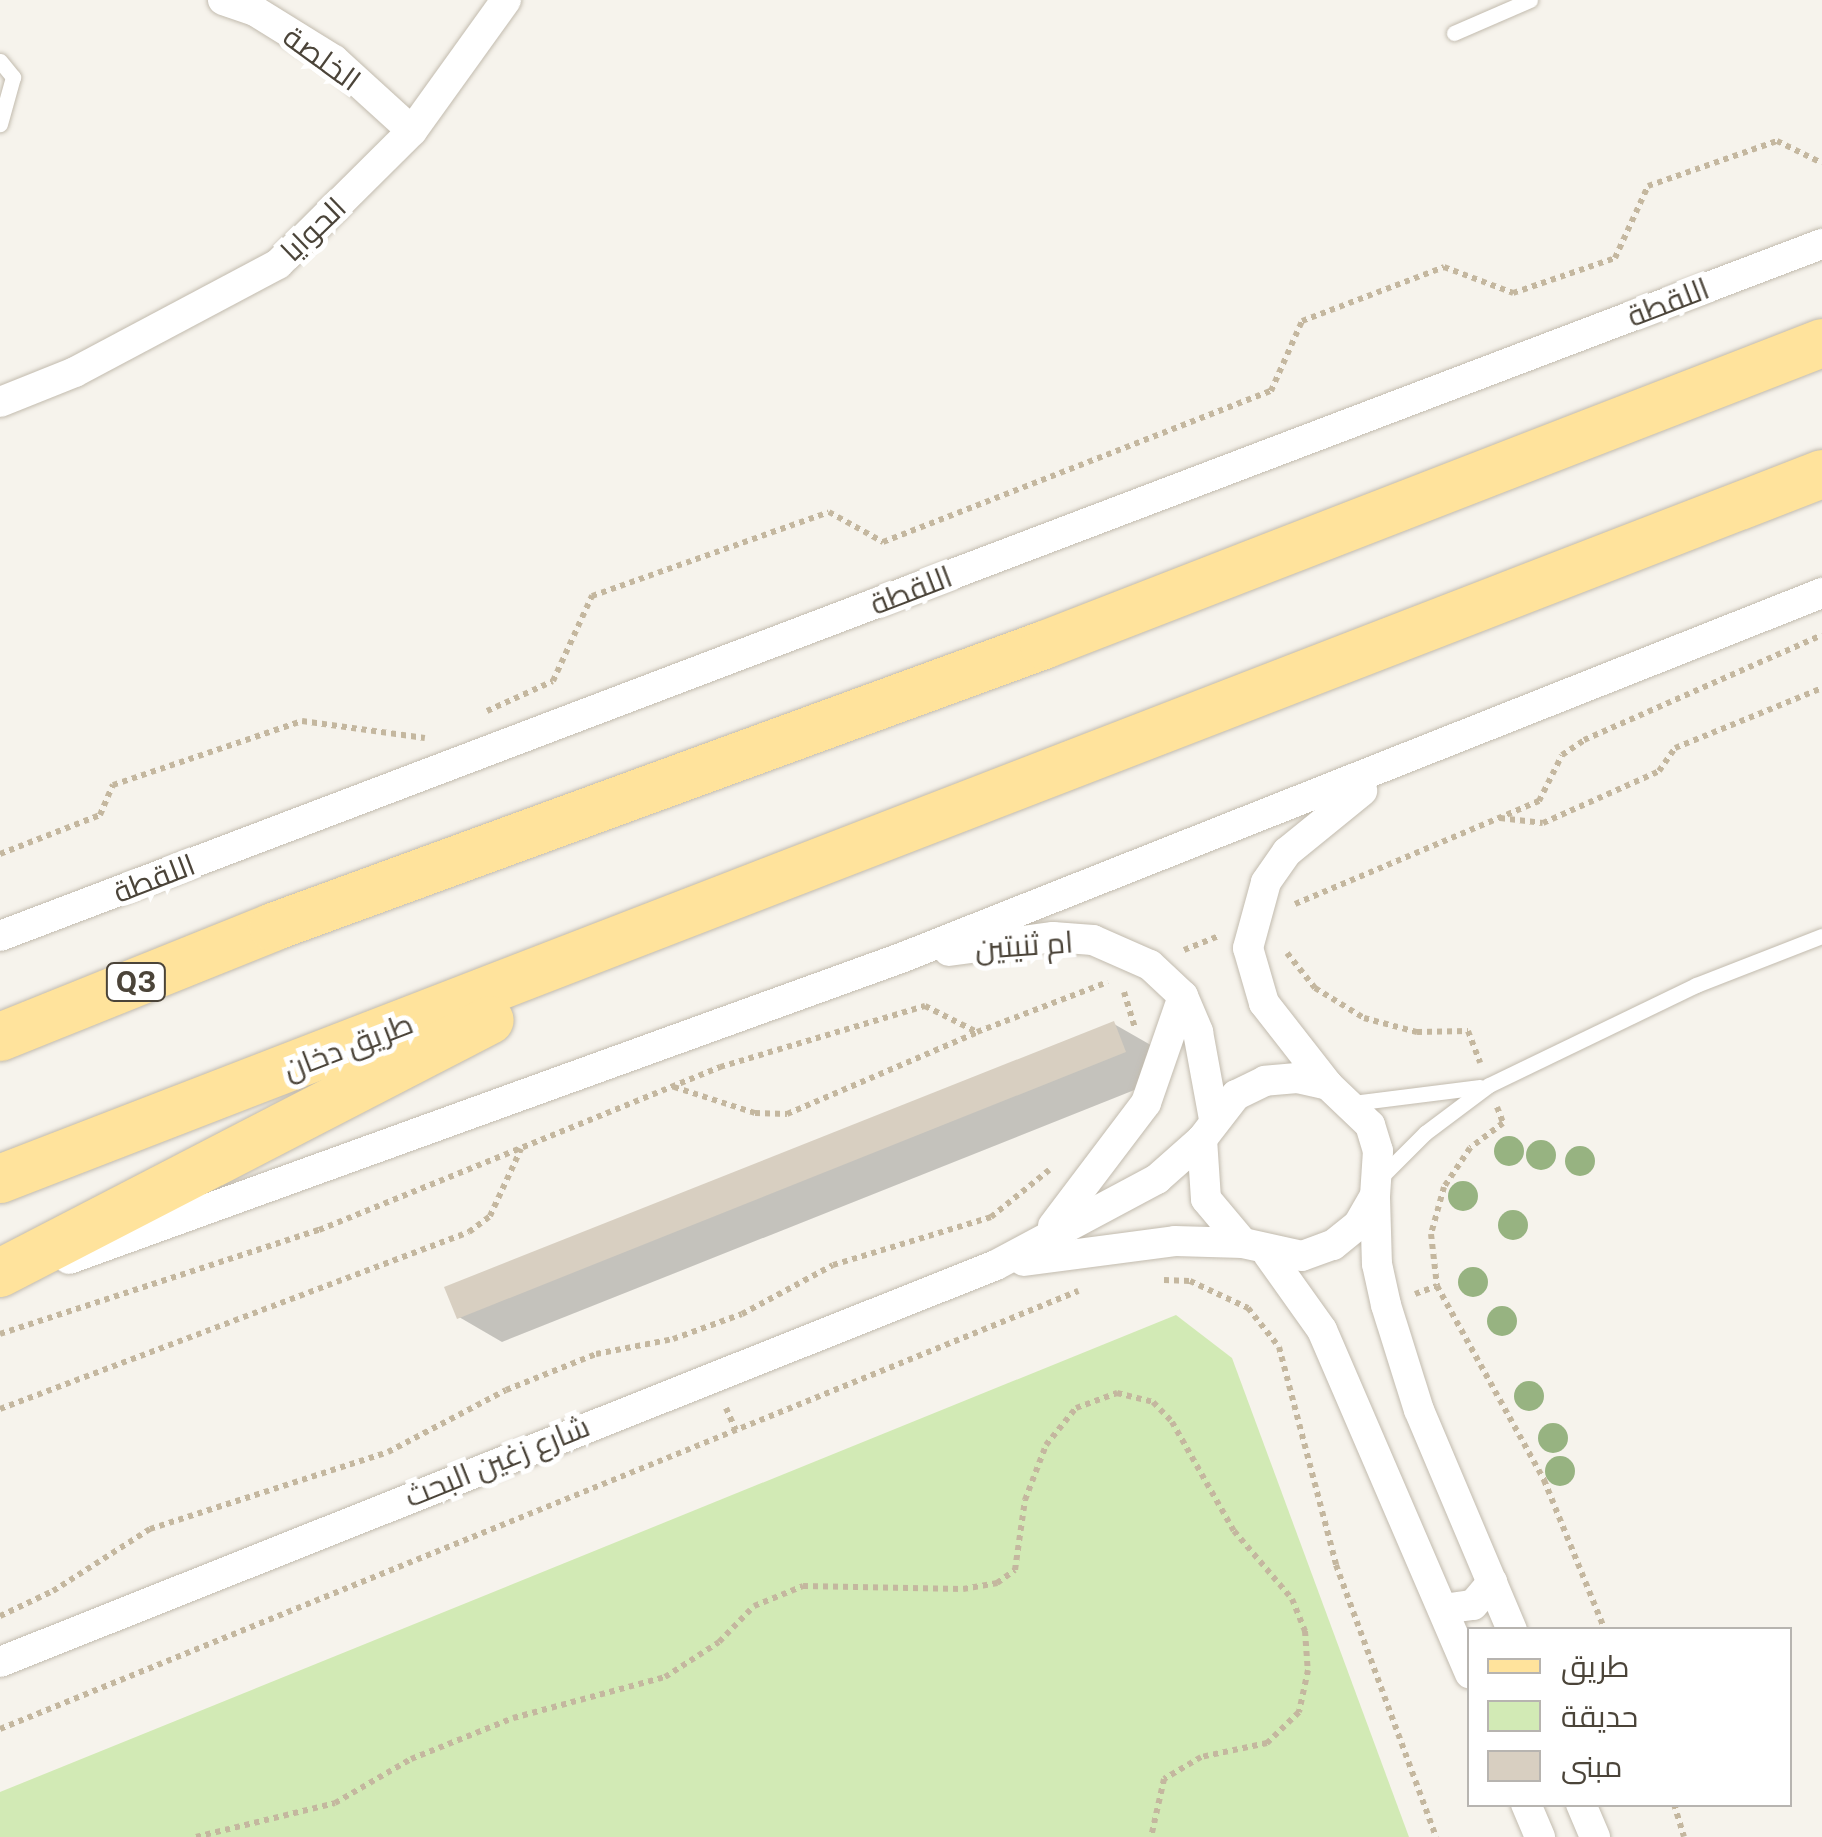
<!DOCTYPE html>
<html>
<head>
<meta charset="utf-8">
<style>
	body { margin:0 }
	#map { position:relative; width:1822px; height:1837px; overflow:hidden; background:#f6f3ec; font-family:"Public Sans",Cairo,sans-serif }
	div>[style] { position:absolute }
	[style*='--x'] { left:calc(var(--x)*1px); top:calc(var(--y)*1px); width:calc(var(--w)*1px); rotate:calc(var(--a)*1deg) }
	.green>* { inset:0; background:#d2eab5 }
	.shadow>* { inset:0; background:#0003 }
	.building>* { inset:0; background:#d8cfc1 }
	.path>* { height:6px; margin-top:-3px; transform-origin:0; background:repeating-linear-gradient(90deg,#c4b79f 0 5px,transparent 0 10px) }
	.roads { filter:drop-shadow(0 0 2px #c2bbae) drop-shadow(0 0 2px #c2bbae) }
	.lane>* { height:15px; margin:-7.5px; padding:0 7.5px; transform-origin:7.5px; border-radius:7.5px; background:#fff }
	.street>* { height:30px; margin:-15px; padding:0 15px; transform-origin:15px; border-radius:15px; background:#fff }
	.primary>* { height:48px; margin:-24px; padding:0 24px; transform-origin:24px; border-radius:24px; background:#ffe39c }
	.trees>* { width:30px; height:30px; margin:-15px; border-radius:50%; background:#97b381 }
	span { translate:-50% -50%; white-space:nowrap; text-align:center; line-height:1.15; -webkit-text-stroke:10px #fff; paint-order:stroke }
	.shield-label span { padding:2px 8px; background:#fff; border:2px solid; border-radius:8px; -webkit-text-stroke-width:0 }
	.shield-label { font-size:28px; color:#4b4439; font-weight:700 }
	.street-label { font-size:30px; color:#4b4439 }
	.legend { position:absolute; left:1467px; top:1627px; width:325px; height:180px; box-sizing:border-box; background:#fff; border:2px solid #b7b4b0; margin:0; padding:12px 18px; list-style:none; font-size:30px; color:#4b4439 }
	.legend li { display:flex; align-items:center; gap:20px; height:50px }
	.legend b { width:50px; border:2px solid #b7b4b0 }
</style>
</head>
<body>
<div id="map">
	<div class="green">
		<div style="clip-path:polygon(1176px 1315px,1232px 1358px,1409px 1837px,0 1837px,0 1792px)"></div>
	</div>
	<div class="shadow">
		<div style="clip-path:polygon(1114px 1024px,1156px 1048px,1167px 1077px,502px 1342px,459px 1317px)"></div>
	</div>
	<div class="building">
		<div style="clip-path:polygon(1114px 1021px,1126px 1052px,457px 1319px,444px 1287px)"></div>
	</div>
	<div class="path">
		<div style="--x:487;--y:711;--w:72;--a:-24.4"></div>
		<div style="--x:553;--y:681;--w:94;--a:-65.4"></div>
		<div style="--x:592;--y:596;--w:251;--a:-19.5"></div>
		<div style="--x:829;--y:512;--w:62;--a:29.1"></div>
		<div style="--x:883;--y:542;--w:416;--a:-21.3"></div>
		<div style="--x:1271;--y:391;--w:77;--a:-66.1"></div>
		<div style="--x:1302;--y:321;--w:152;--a:-20.8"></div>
		<div style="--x:1444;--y:267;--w:74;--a:20.6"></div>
		<div style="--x:1513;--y:293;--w:108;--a:-18.9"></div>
		<div style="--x:1615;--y:258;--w:79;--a:-65.4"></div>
		<div style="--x:1648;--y:186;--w:137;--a:-19.2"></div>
		<div style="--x:1777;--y:141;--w:50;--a:26.1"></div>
		<div style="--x:1500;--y:818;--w:43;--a:6.6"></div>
		<div style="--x:1543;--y:823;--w:127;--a:-24.1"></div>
		<div style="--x:1659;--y:771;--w:28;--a:-55"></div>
		<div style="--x:1675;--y:748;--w:159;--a:-22.2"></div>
		<div style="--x:0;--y:854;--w:107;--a:-21.3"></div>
		<div style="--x:100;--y:815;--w:33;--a:-67"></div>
		<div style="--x:113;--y:785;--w:200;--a:-18.7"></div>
		<div style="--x:302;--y:721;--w:124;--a:7.9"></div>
		<div style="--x:1295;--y:904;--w:265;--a:-22.9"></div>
		<div style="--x:1539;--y:801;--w:51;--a:-63.4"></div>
		<div style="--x:1562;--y:755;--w:27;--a:-34"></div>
		<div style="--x:1584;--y:740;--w:260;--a:-23.8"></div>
		<div style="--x:1184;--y:950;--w:38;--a:-22"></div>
		<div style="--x:1287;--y:953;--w:45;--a:51.3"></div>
		<div style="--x:1315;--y:988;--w:57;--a:31.5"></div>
		<div style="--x:1364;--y:1018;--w:55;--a:14.8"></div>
		<div style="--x:1417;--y:1032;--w:51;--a:-1.1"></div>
		<div style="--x:1468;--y:1031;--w:34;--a:69"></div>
		<div style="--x:1124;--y:992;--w:38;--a:73"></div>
		<div style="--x:674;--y:1087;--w:85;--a:17.8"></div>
		<div style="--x:755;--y:1113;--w:32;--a:2"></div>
		<div style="--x:787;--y:1114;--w:206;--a:-23.2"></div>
		<div style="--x:1497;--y:1107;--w:17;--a:69"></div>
		<div style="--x:1503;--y:1123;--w:41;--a:142.9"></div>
		<div style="--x:1470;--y:1148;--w:47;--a:123.7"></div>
		<div style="--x:1444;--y:1187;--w:49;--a:105.5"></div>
		<div style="--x:1431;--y:1234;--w:52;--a:83.4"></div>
		<div style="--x:1437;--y:1286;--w:222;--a:61.1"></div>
		<div style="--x:1544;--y:1480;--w:162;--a:67.9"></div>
		<div style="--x:1164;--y:1280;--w:26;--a:2"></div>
		<div style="--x:1190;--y:1281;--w:64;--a:25"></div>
		<div style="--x:1248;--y:1308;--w:50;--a:51.5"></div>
		<div style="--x:1279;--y:1347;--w:225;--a:75.3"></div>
		<div style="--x:1336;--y:1565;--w:290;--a:69.8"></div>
		<div style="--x:1415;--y:1294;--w:23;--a:-20"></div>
		<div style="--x:0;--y:1334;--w:336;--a:-18.1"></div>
		<div style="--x:319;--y:1230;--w:433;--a:-22.1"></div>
		<div style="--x:720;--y:1067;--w:214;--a:-16.6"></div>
		<div style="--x:925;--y:1006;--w:58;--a:26.6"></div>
		<div style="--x:977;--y:1032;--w:140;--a:-20.9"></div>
		<div style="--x:726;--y:1408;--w:24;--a:66"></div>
		<div style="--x:0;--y:1409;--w:501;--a:-20.68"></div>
		<div style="--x:469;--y:1232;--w:26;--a:-37"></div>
		<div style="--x:490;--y:1216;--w:74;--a:-65.2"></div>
		<div style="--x:0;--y:1616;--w:59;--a:-25.3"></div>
		<div style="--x:53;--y:1591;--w:115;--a:-32.6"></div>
		<div style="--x:150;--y:1529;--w:250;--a:-17.9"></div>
		<div style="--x:388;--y:1452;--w:133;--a:-27.7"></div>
		<div style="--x:506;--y:1390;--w:97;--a:-21.8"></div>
		<div style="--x:596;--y:1354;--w:78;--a:-11"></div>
		<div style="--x:673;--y:1339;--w:73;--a:-19.9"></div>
		<div style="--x:742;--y:1314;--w:103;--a:-28.3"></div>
		<div style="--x:833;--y:1265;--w:165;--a:-16.9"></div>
		<div style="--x:991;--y:1217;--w:75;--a:-39"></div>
		<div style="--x:0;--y:1729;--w:1164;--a:-22.11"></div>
		<div style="--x:1674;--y:1804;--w:34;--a:73"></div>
		<div style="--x:196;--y:1837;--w:143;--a:-13.7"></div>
		<div style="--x:335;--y:1803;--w:88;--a:-30.1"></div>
		<div style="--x:411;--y:1759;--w:110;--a:-21.9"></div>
		<div style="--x:513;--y:1718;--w:157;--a:-15.1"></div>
		<div style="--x:665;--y:1677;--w:64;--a:-32.9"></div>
		<div style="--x:719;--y:1642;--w:50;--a:-45.8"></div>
		<div style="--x:754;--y:1606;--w:53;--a:-22.2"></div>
		<div style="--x:803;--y:1586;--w:160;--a:1.1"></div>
		<div style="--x:963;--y:1589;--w:35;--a:-10"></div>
		<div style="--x:997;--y:1583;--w:22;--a:-36"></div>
		<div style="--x:1015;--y:1570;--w:71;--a:-81.9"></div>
		<div style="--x:1025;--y:1500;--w:59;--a:-69.1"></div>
		<div style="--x:1046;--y:1445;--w:48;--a:-51"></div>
		<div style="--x:1076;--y:1408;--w:44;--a:-20.1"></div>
		<div style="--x:1117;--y:1393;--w:37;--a:14"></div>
		<div style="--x:1153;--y:1402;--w:28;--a:46"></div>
		<div style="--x:1172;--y:1422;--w:125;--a:60.4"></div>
		<div style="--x:1234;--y:1531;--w:89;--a:49.5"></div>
		<div style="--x:1292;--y:1599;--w:35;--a:68"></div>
		<div style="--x:1305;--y:1631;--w:39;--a:86"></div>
		<div style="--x:1308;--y:1670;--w:43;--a:102.1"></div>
		<div style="--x:1299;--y:1712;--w:45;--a:135.9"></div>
		<div style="--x:1267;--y:1743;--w:67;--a:168"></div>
		<div style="--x:1201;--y:1757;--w:43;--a:149.3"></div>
		<div style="--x:1164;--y:1779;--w:59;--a:102.6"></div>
	</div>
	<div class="roads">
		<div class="lane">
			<div style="--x:1454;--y:33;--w:83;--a:-23.5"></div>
			<div style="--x:0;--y:61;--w:21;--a:51"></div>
			<div style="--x:13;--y:77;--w:49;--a:105.5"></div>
			<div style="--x:1353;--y:1103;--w:128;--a:-7.2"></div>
			<div style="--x:1380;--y:1178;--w:64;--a:-45"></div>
			<div style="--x:1425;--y:1133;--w:80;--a:-36.9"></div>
			<div style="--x:1489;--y:1085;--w:230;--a:-25.8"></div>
			<div style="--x:1696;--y:985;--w:135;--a:-21.3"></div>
		</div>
		<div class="street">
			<div style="--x:223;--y:0;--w:34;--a:19"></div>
			<div style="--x:255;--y:11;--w:93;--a:31.8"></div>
			<div style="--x:334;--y:60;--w:105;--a:42.3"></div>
			<div style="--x:0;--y:402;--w:81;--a:-21.8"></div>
			<div style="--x:75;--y:372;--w:230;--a:-28"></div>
			<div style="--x:278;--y:264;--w:189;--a:-44.8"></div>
			<div style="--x:412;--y:131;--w:161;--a:-54.3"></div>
			<div style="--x:0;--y:936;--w:1949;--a:-20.8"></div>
			<div style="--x:949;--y:951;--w:105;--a:-7.7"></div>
			<div style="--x:1053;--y:937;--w:40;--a:4.3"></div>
			<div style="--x:1093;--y:940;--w:62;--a:23.7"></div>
			<div style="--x:1150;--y:965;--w:45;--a:43.2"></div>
			<div style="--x:1183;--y:996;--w:39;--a:67"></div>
			<div style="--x:1198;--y:1032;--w:88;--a:79.6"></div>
			<div style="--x:1328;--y:1085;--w:32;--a:-167"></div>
			<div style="--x:1297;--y:1078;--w:32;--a:175"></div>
			<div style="--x:1265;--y:1081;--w:32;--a:154"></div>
			<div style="--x:1236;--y:1095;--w:56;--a:127.7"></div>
			<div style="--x:1202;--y:1139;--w:60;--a:86.2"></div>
			<div style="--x:1206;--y:1199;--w:57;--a:49.9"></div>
			<div style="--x:1243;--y:1243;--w:60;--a:12.4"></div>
			<div style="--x:1302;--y:1256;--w:33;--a:-20"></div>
			<div style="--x:1333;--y:1245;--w:32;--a:-39"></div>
			<div style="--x:1358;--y:1225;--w:34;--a:-60"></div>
			<div style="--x:1375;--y:1196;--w:45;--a:-86.2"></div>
			<div style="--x:1378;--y:1151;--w:27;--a:-107"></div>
			<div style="--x:1370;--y:1125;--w:58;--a:-136.4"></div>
			<div style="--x:1328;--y:1085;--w:104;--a:-128"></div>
			<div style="--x:1264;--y:1003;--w:57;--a:-106.2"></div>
			<div style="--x:1248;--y:948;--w:68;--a:-74.7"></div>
			<div style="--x:1266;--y:882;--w:37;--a:-55"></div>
			<div style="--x:1287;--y:852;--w:97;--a:-39.1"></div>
			<div style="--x:1375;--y:1198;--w:66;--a:88.3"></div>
			<div style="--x:1377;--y:1264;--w:42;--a:77.6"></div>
			<div style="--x:1386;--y:1305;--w:110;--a:72.6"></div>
			<div style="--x:1419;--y:1410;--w:239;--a:67.1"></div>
			<div style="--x:1053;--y:1226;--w:154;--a:-52.9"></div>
			<div style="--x:1146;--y:1103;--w:113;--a:-70.9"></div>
			<div style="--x:1268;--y:1254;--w:93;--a:54.6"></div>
			<div style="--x:1322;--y:1330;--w:374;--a:66.7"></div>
			<div style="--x:69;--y:1259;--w:885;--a:-19.89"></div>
			<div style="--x:901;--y:958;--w:991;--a:-21.62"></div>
			<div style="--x:1024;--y:1261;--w:152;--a:-7.5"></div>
			<div style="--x:1175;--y:1241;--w:68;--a:1.7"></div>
			<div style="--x:1443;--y:1609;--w:30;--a:-8"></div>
			<div style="--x:1473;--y:1605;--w:30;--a:-50"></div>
			<div style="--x:0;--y:1662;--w:1072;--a:-21.73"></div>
			<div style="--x:996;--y:1265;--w:183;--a:-28.1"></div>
			<div style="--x:1157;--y:1179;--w:60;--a:-41.6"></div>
			<div style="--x:1526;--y:1804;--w:36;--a:67"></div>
			<div style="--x:1581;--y:1804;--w:36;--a:67"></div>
		</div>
		<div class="primary">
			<div style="--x:0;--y:1037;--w:294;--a:-21.9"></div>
			<div style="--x:273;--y:927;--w:821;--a:-20.09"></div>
			<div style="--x:1044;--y:645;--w:835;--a:-21.21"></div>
			<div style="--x:0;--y:1179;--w:1954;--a:-21.15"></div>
			<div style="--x:0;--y:1273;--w:551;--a:-27.31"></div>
		</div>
	</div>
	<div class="trees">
		<div style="left:1509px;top:1151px"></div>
		<div style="left:1541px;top:1155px"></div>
		<div style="left:1580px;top:1161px"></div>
		<div style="left:1463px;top:1196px"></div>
		<div style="left:1513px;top:1225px"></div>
		<div style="left:1473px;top:1282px"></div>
		<div style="left:1502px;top:1321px"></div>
		<div style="left:1529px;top:1396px"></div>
		<div style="left:1553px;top:1438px"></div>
		<div style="left:1560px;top:1471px"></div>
	</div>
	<div class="shield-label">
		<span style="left:136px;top:982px">Q3</span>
	</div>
	<div class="street-label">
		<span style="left:322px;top:58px;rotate:36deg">الخلصة</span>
		<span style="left:313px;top:229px;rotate:-44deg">الحوايا</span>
		<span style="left:1668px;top:302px;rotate:-21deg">اللقطة</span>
		<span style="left:911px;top:590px;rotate:-21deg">اللقطة</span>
		<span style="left:154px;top:878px;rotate:-21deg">اللقطة</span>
		<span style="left:1024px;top:945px;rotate:-4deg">ام ثنيتين</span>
		<span style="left:348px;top:1046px;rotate:-21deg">طريق دخان</span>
		<span style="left:497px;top:1461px;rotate:-22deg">شارع زغين البحث</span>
	</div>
	<ul class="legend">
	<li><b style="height:12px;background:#ffe39c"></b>طريق</li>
	<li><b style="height:28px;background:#d2eab5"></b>حديقة</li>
	<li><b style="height:28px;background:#d8cfc1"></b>مبنى</li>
	</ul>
</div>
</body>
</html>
